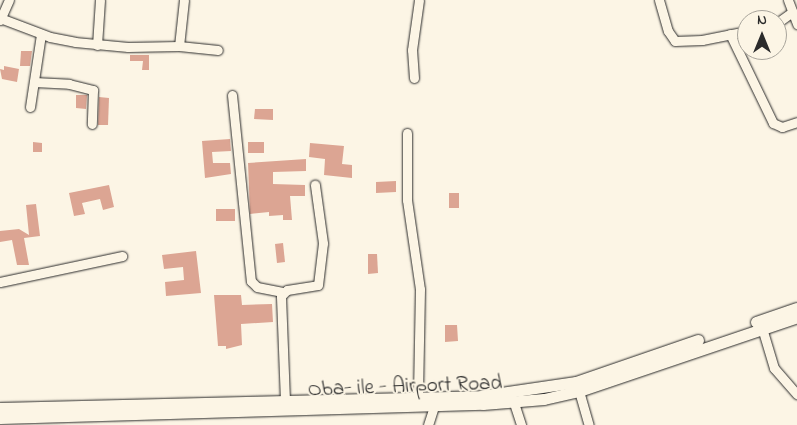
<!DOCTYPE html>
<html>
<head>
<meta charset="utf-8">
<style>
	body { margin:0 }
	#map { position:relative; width:797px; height:425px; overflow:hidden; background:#fcf5e5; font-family:"Indie Flower",sans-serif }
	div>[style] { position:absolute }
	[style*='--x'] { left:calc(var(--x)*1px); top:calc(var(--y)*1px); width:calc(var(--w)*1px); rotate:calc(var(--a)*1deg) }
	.building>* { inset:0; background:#dca593 }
	.roads { filter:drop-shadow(0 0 1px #2b2b2b) drop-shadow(0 0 1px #2b2b2b) }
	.minor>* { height:9px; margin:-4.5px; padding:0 4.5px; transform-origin:4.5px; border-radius:4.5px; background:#fcf5e5 }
	.major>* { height:11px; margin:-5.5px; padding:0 5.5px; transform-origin:5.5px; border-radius:5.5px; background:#fcf5e5 }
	span { translate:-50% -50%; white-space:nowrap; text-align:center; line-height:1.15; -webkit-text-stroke:4px #fcf5e5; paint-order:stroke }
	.street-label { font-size:21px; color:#2b2b2b }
	.north { position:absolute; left:737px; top:10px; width:50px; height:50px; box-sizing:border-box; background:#fcf5e5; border:1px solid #a8a49b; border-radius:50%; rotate:0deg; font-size:14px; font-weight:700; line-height:20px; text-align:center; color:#2b2b2b }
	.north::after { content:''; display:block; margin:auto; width:18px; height:22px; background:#2b2b2b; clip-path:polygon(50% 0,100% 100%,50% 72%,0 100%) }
</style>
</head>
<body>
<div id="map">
	<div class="building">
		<div style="clip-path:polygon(21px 51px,32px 51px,30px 66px,20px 66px)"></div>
		<div style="clip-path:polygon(130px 55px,149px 55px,149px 70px,142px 70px,143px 61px,130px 61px)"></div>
		<div style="clip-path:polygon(4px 66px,19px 69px,17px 82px,2px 79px,0 69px,4px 70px)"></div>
		<div style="clip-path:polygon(76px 95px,87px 95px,86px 109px,76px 108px)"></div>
		<div style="clip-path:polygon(99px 97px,109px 98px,108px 125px,98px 125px)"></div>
		<div style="clip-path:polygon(255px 109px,273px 109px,273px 120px,254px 119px)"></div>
		<div style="clip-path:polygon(230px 139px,231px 151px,212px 152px,213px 163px,230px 163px,231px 174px,205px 178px,202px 141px)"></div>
		<div style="clip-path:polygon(33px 142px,42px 143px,42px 152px,33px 152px)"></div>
		<div style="clip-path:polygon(248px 142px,264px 142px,264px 153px,248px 153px)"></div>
		<div style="clip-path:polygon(310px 143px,344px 146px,342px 164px,352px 165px,352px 178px,324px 175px,325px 159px,309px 157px)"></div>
		<div style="clip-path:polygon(306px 159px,306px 171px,273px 172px,273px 184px,305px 185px,305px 196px,290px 196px,292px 220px,283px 220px,283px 215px,269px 216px,269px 212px,250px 214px,248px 163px)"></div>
		<div style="clip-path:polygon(396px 181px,396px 192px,376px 193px,376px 182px)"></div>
		<div style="clip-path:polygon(109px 185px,114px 207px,103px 210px,100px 199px,82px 203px,85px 214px,74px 216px,69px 193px)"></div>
		<div style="clip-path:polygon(449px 193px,459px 193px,459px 208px,449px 208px)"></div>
		<div style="clip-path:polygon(36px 204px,40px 236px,24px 238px,29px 265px,17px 265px,12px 240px,0 242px,0 231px,19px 229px,29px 235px,26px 205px)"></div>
		<div style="clip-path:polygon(216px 209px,235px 209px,235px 221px,216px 221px)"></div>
		<div style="clip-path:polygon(283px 243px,285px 262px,277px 263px,275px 244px)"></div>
		<div style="clip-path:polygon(196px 251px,201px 293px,166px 296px,165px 282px,184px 280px,183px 267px,164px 269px,162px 255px)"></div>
		<div style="clip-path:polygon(368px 254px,377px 254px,378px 273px,368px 274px)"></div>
		<div style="clip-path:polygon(214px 295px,241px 295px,242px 305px,272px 304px,273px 322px,241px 324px,242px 345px,226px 349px,226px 346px,218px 346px)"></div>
		<div style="clip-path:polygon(445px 325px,457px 325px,458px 341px,445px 342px)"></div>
	</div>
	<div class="roads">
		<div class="minor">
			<div style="--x:659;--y:0;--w:32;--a:74"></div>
			<div style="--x:668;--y:31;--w:12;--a:55"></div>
			<div style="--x:675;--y:41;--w:27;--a:-2"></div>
			<div style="--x:702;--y:40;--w:46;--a:-11.3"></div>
			<div style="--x:788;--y:0;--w:26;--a:69"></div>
			<div style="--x:0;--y:18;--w:53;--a:20.8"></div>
			<div style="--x:50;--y:37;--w:25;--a:11"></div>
			<div style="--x:75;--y:42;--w:53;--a:5.4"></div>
			<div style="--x:128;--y:47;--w:51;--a:-1.1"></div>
			<div style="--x:179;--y:46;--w:46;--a:-83.8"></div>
			<div style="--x:0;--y:20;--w:22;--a:-66"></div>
			<div style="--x:777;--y:23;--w:19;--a:-36"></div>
			<div style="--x:730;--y:34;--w:99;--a:64.2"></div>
			<div style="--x:773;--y:123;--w:10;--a:24"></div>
			<div style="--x:782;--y:127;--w:16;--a:-18"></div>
			<div style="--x:97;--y:45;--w:45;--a:-86.2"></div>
			<div style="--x:179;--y:46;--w:39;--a:6"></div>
			<div style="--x:414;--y:78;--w:28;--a:-94"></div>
			<div style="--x:412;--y:50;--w:50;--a:-82"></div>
			<div style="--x:34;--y:82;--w:35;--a:3"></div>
			<div style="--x:69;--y:84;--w:25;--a:14"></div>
			<div style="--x:93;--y:90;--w:34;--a:92"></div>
			<div style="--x:232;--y:95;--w:187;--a:84.2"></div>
			<div style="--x:251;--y:281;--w:8;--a:45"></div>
			<div style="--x:257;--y:287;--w:26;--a:11"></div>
			<div style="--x:30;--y:107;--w:74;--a:-81.4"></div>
			<div style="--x:407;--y:133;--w:67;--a:90"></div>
			<div style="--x:407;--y:200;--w:90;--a:81.7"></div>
			<div style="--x:420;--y:289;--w:109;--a:91.1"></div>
			<div style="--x:0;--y:282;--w:125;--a:-12"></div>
			<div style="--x:762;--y:328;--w:42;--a:73.3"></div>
			<div style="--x:774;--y:368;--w:35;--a:49"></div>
			<div style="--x:579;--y:391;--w:35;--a:74"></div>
			<div style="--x:285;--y:401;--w:105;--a:-92.2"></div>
			<div style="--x:281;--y:296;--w:8;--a:-45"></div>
			<div style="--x:287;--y:290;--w:31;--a:-9"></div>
			<div style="--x:318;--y:285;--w:42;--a:-83.2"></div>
			<div style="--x:323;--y:243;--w:59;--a:-97.9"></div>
			<div style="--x:514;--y:403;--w:23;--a:72"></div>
			<div style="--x:428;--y:425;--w:20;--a:-72"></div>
		</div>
		<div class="major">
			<div style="--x:756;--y:322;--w:43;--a:-18.9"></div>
			<div style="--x:0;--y:408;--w:481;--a:-1.4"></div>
			<div style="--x:481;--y:396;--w:96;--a:-8.4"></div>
			<div style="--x:576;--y:382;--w:129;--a:-19"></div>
			<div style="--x:0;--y:418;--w:483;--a:-1.7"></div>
			<div style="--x:483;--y:404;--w:61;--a:-4.7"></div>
			<div style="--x:544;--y:399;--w:36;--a:-13"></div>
			<div style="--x:579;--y:391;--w:230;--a:-18.7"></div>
		</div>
	</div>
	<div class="street-label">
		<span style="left:405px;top:387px;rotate:-2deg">Oba- ile - Airport Road</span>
	</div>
	<div class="north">N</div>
</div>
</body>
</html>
